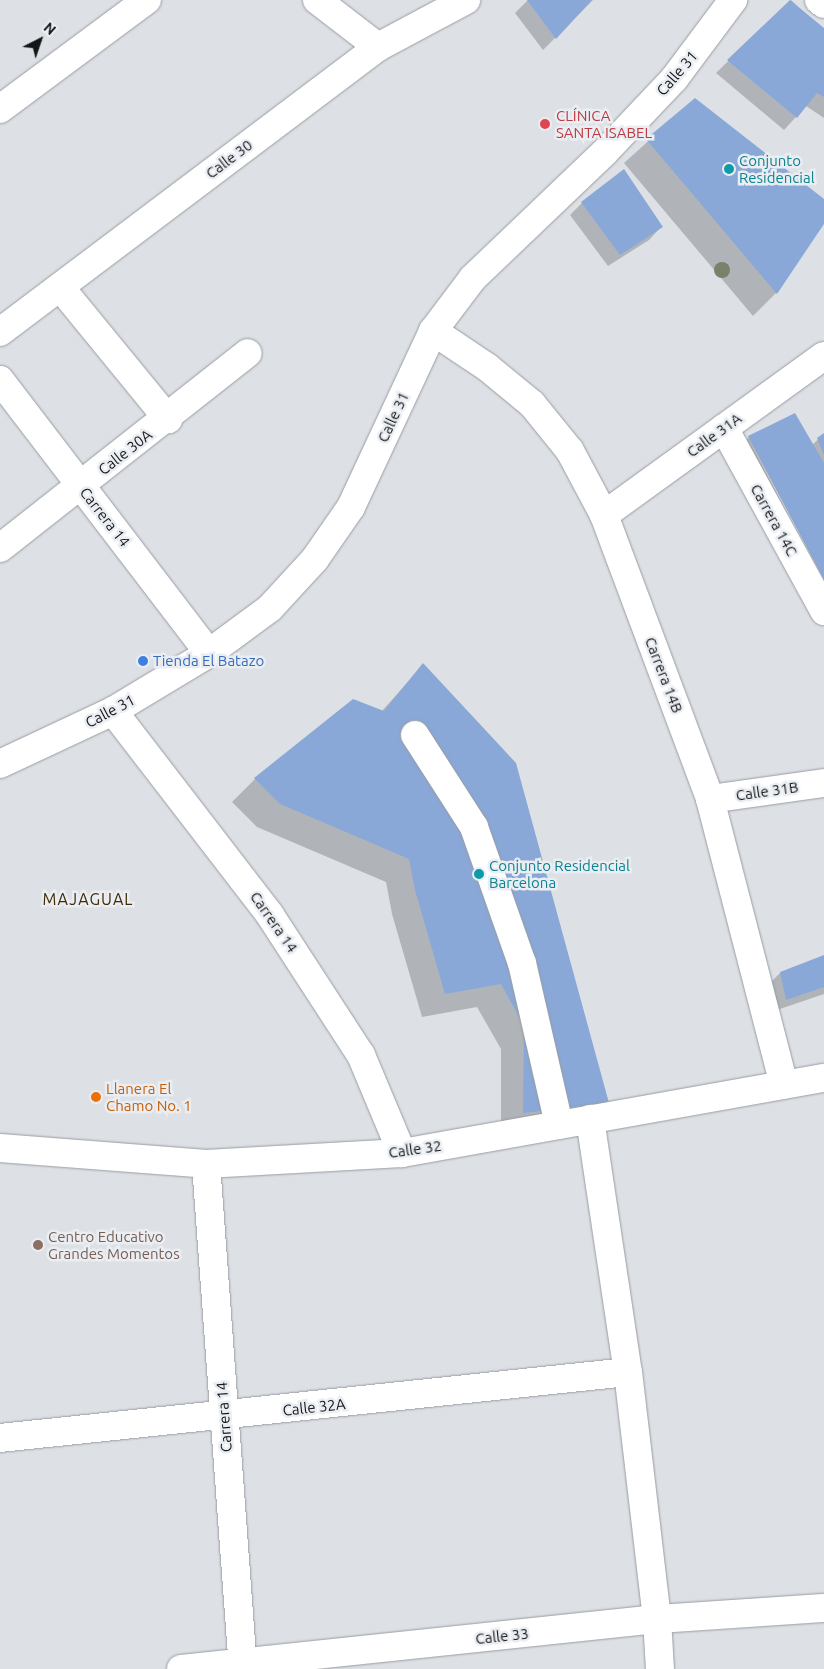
<!DOCTYPE html>
<html>
<head>
<meta charset="utf-8">
<style>
	body { margin:0 }
	#map { position:relative; width:824px; height:1669px; overflow:hidden; background:#dde1e6; font-family:Ubuntu,sans-serif }
	div>[style] { position:absolute }
	[style*='--x'] { left:calc(var(--x)*1px); top:calc(var(--y)*1px); width:calc(var(--w)*1px); rotate:calc(var(--a)*1deg) }
	.shadow>* { inset:0; background:#0003 }
	.building>* { inset:0; background:#89a8d7 }
	.roads { filter:drop-shadow(0 0 1px #999ca1) drop-shadow(0 0 1px #999ca1) }
	.minor>* { height:28px; margin:-14px; padding:0 14px; transform-origin:14px; border-radius:14px; background:#fff }
	.major>* { height:28px; margin:-14px; padding:0 14px; transform-origin:14px; border-radius:14px; background:#fff }
	.trees>* { width:16px; height:16px; margin:-8px; border-radius:50%; background:#7b806a }
	.dots>* { width:14px; height:14px; translate:-50% -50%; box-sizing:border-box; border:2px solid #eaeef3; border-radius:50% }
	span { translate:-50% -50%; white-space:nowrap; text-align:center; line-height:1.15; -webkit-text-stroke:5px #eaeef3; paint-order:stroke }
	.street-label { font-size:15px; color:#141517 }
	.health-label { font-size:15px; color:#be3a42 }
	.left { translate:0 -50%; text-align:left }
	.culture-label { font-size:15px; color:#0d838f }
	.shop-label { font-size:15px; color:#366cbe }
	.food-label { font-size:15px; color:#c56008 }
	.education-label { font-size:15px; color:#785e54 }
	.neighbourhood-label { font-size:16px; color:#412c06; letter-spacing:1px }
	.north { position:absolute; left:15px; top:15px; width:50px; height:50px; -webkit-text-stroke:4px #eaeef3; paint-order:stroke; rotate:41deg; font-size:14px; font-weight:700; line-height:20px; text-align:center; color:#141517 }
	.north::after { content:''; display:block; margin:auto; width:18px; height:22px; background:#141517; clip-path:polygon(50% 0,100% 100%,50% 72%,0 100%) }
</style>
</head>
<body>
<div id="map">
	<div class="shadow">
		<div style="clip-path:polygon(528px 0,593px 0,543px 50px,515px 13px)"></div>
		<div style="clip-path:polygon(791px 0,824px 32px,824px 118px,806px 106px,784px 130px,716px 73px)"></div>
		<div style="clip-path:polygon(695px 99px,824px 200px,824px 221px,776px 293px,753px 316px,624px 163px)"></div>
		<div style="clip-path:polygon(582px 203px,661px 227px,649px 240px,608px 266px,570px 215px)"></div>
		<div style="clip-path:polygon(824px 434px,824px 577px,749px 440px,824px 583px,737px 449px,749px 437px,812px 445px)"></div>
		<div style="clip-path:polygon(423px 665px,607px 1103px,501px 1135px,501px 1049px,477px 1007px,422px 1017px,392px 914px,386px 882px,257px 827px,232px 802px,255px 779px,381px 712px)"></div>
		<div style="clip-path:polygon(824px 956px,824px 994px,774px 1011px,768px 985px,780px 973px)"></div>
	</div>
	<div class="building">
		<div style="clip-path:polygon(527px 0,592px 0,556px 39px)"></div>
		<div style="clip-path:polygon(790px 0,824px 28px,824px 97px,817px 93px,797px 118px,727px 60px)"></div>
		<div style="clip-path:polygon(695px 98px,824px 199px,824px 224px,777px 294px,646px 139px)"></div>
		<div style="clip-path:polygon(624px 169px,663px 227px,620px 255px,581px 202px)"></div>
		<div style="clip-path:polygon(795px 413px,824px 463px,824px 580px,748px 436px)"></div>
		<div style="clip-path:polygon(824px 433px,824px 455px,817px 438px)"></div>
		<div style="clip-path:polygon(423px 663px,516px 763px,609px 1103px,523px 1113px,524px 1026px,501px 984px,445px 994px,415px 890px,409px 859px,280px 804px,254px 778px,353px 699px,384px 711px)"></div>
		<div style="clip-path:polygon(824px 955px,824px 987px,786px 1000px,780px 972px)"></div>
	</div>
	<div class="roads">
		<div class="minor">
			<div style="--x:317;--y:0;--w:77;--a:37.6"></div>
			<div style="--x:819;--y:0;--w:6;--a:39"></div>
			<div style="--x:0;--y:109;--w:183;--a:-36.6"></div>
			<div style="--x:60;--y:287;--w:171;--a:50.7"></div>
			<div style="--x:433;--y:331;--w:65;--a:33.7"></div>
			<div style="--x:487;--y:367;--w:58;--a:39.4"></div>
			<div style="--x:532;--y:404;--w:60;--a:51"></div>
			<div style="--x:570;--y:451;--w:72;--a:62"></div>
			<div style="--x:604;--y:515;--w:303;--a:69.5"></div>
			<div style="--x:710;--y:799;--w:295;--a:75.5"></div>
			<div style="--x:0;--y:332;--w:473;--a:-37"></div>
			<div style="--x:378;--y:47;--w:100;--a:-28.1"></div>
			<div style="--x:0;--y:380;--w:344;--a:52.6"></div>
			<div style="--x:724;--y:428;--w:209;--a:61.3"></div>
			<div style="--x:604;--y:515;--w:271;--a:-35.9"></div>
			<div style="--x:0;--y:548;--w:315;--a:-38.2"></div>
			<div style="--x:113;--y:711;--w:257;--a:52.4"></div>
			<div style="--x:270;--y:915;--w:167;--a:57"></div>
			<div style="--x:361;--y:1055;--w:106;--a:67.3"></div>
			<div style="--x:415;--y:735;--w:109;--a:57.3"></div>
			<div style="--x:474;--y:827;--w:144;--a:70.6"></div>
			<div style="--x:522;--y:963;--w:166;--a:77.1"></div>
			<div style="--x:0;--y:764;--w:125;--a:-25.1"></div>
			<div style="--x:113;--y:711;--w:112;--a:-31.1"></div>
			<div style="--x:209;--y:653;--w:76;--a:-36.4"></div>
			<div style="--x:270;--y:608;--w:67;--a:-47.4"></div>
			<div style="--x:315;--y:559;--w:63;--a:-55.3"></div>
			<div style="--x:351;--y:507;--w:194;--a:-65"></div>
			<div style="--x:433;--y:331;--w:66;--a:-53"></div>
			<div style="--x:473;--y:278;--w:181;--a:-43.7"></div>
			<div style="--x:604;--y:153;--w:102;--a:-46.6"></div>
			<div style="--x:674;--y:79;--w:99;--a:-53.2"></div>
			<div style="--x:710;--y:799;--w:115;--a:-8"></div>
			<div style="--x:590;--y:1119;--w:256;--a:81.5"></div>
			<div style="--x:628;--y:1372;--w:249;--a:83.3"></div>
			<div style="--x:657;--y:1619;--w:50;--a:86.6"></div>
			<div style="--x:206;--y:1164;--w:506;--a:85.81"></div>
			<div style="--x:0;--y:1438;--w:631;--a:-6"></div>
			<div style="--x:181;--y:1669;--w:479;--a:-6"></div>
			<div style="--x:657;--y:1619;--w:167;--a:-3.8"></div>
		</div>
		<div class="major">
			<div style="--x:0;--y:1148;--w:207;--a:4.4"></div>
			<div style="--x:206;--y:1164;--w:196;--a:-3.2"></div>
			<div style="--x:402;--y:1153;--w:429;--a:-10.1"></div>
		</div>
	</div>
	<div class="trees">
		<div style="left:722px;top:270px"></div>
	</div>
	<div class="dots">
		<div style="left:545px;top:124px;background:#e0444e"></div>
		<div style="left:729px;top:169px;background:#0f9aa8"></div>
		<div style="left:143px;top:661px;background:#3f7fe0"></div>
		<div style="left:479px;top:874px;background:#0f9aa8"></div>
		<div style="left:96px;top:1097px;background:#e8710a"></div>
		<div style="left:38px;top:1245px;background:#8d6e63"></div>
	</div>
	<div class="street-label">
		<span style="left:677px;top:73px;rotate:-49deg">Calle 31</span>
		<span style="left:229px;top:159px;rotate:-37deg">Calle 30</span>
		<span style="left:393px;top:417px;rotate:-65deg">Calle 31</span>
		<span style="left:714px;top:435px;rotate:-36deg">Calle 31A</span>
		<span style="left:125px;top:452px;rotate:-38deg">Calle 30A</span>
		<span style="left:105px;top:517px;rotate:52deg">Carrera 14</span>
		<span style="left:774px;top:520px;rotate:61deg">Carrera 14C</span>
		<span style="left:664px;top:675px;rotate:69deg">Carrera 14B</span>
		<span style="left:110px;top:711px;rotate:-28deg">Calle 31</span>
		<span style="left:767px;top:791px;rotate:-8deg">Calle 31B</span>
		<span style="left:274px;top:922px;rotate:55deg">Carrera 14</span>
		<span style="left:415px;top:1149px;rotate:-8deg">Calle 32</span>
		<span style="left:314px;top:1407px;rotate:-6deg">Calle 32A</span>
		<span style="left:224px;top:1417px;rotate:-94deg">Carrera 14</span>
		<span style="left:502px;top:1636px;rotate:-6deg">Calle 33</span>
	</div>
	<div class="health-label">
		<span class="left" style="left:556px;top:124px">CLÍNICA<br>SANTA ISABEL</span>
	</div>
	<div class="culture-label">
		<span class="left" style="left:739px;top:169px">Conjunto<br>Residencial</span>
		<span class="left" style="left:489px;top:874px">Conjunto Residencial<br>Barcelona</span>
	</div>
	<div class="shop-label">
		<span class="left" style="left:153px;top:661px">Tienda El Batazo</span>
	</div>
	<div class="food-label">
		<span class="left" style="left:106px;top:1097px">Llanera El<br>Chamo No. 1</span>
	</div>
	<div class="education-label">
		<span class="left" style="left:48px;top:1245px">Centro Educativo<br>Grandes Momentos</span>
	</div>
	<div class="neighbourhood-label">
		<span style="left:88px;top:899px">MAJAGUAL</span>
	</div>
	<div class="north">N</div>
</div>
</body>
</html>
